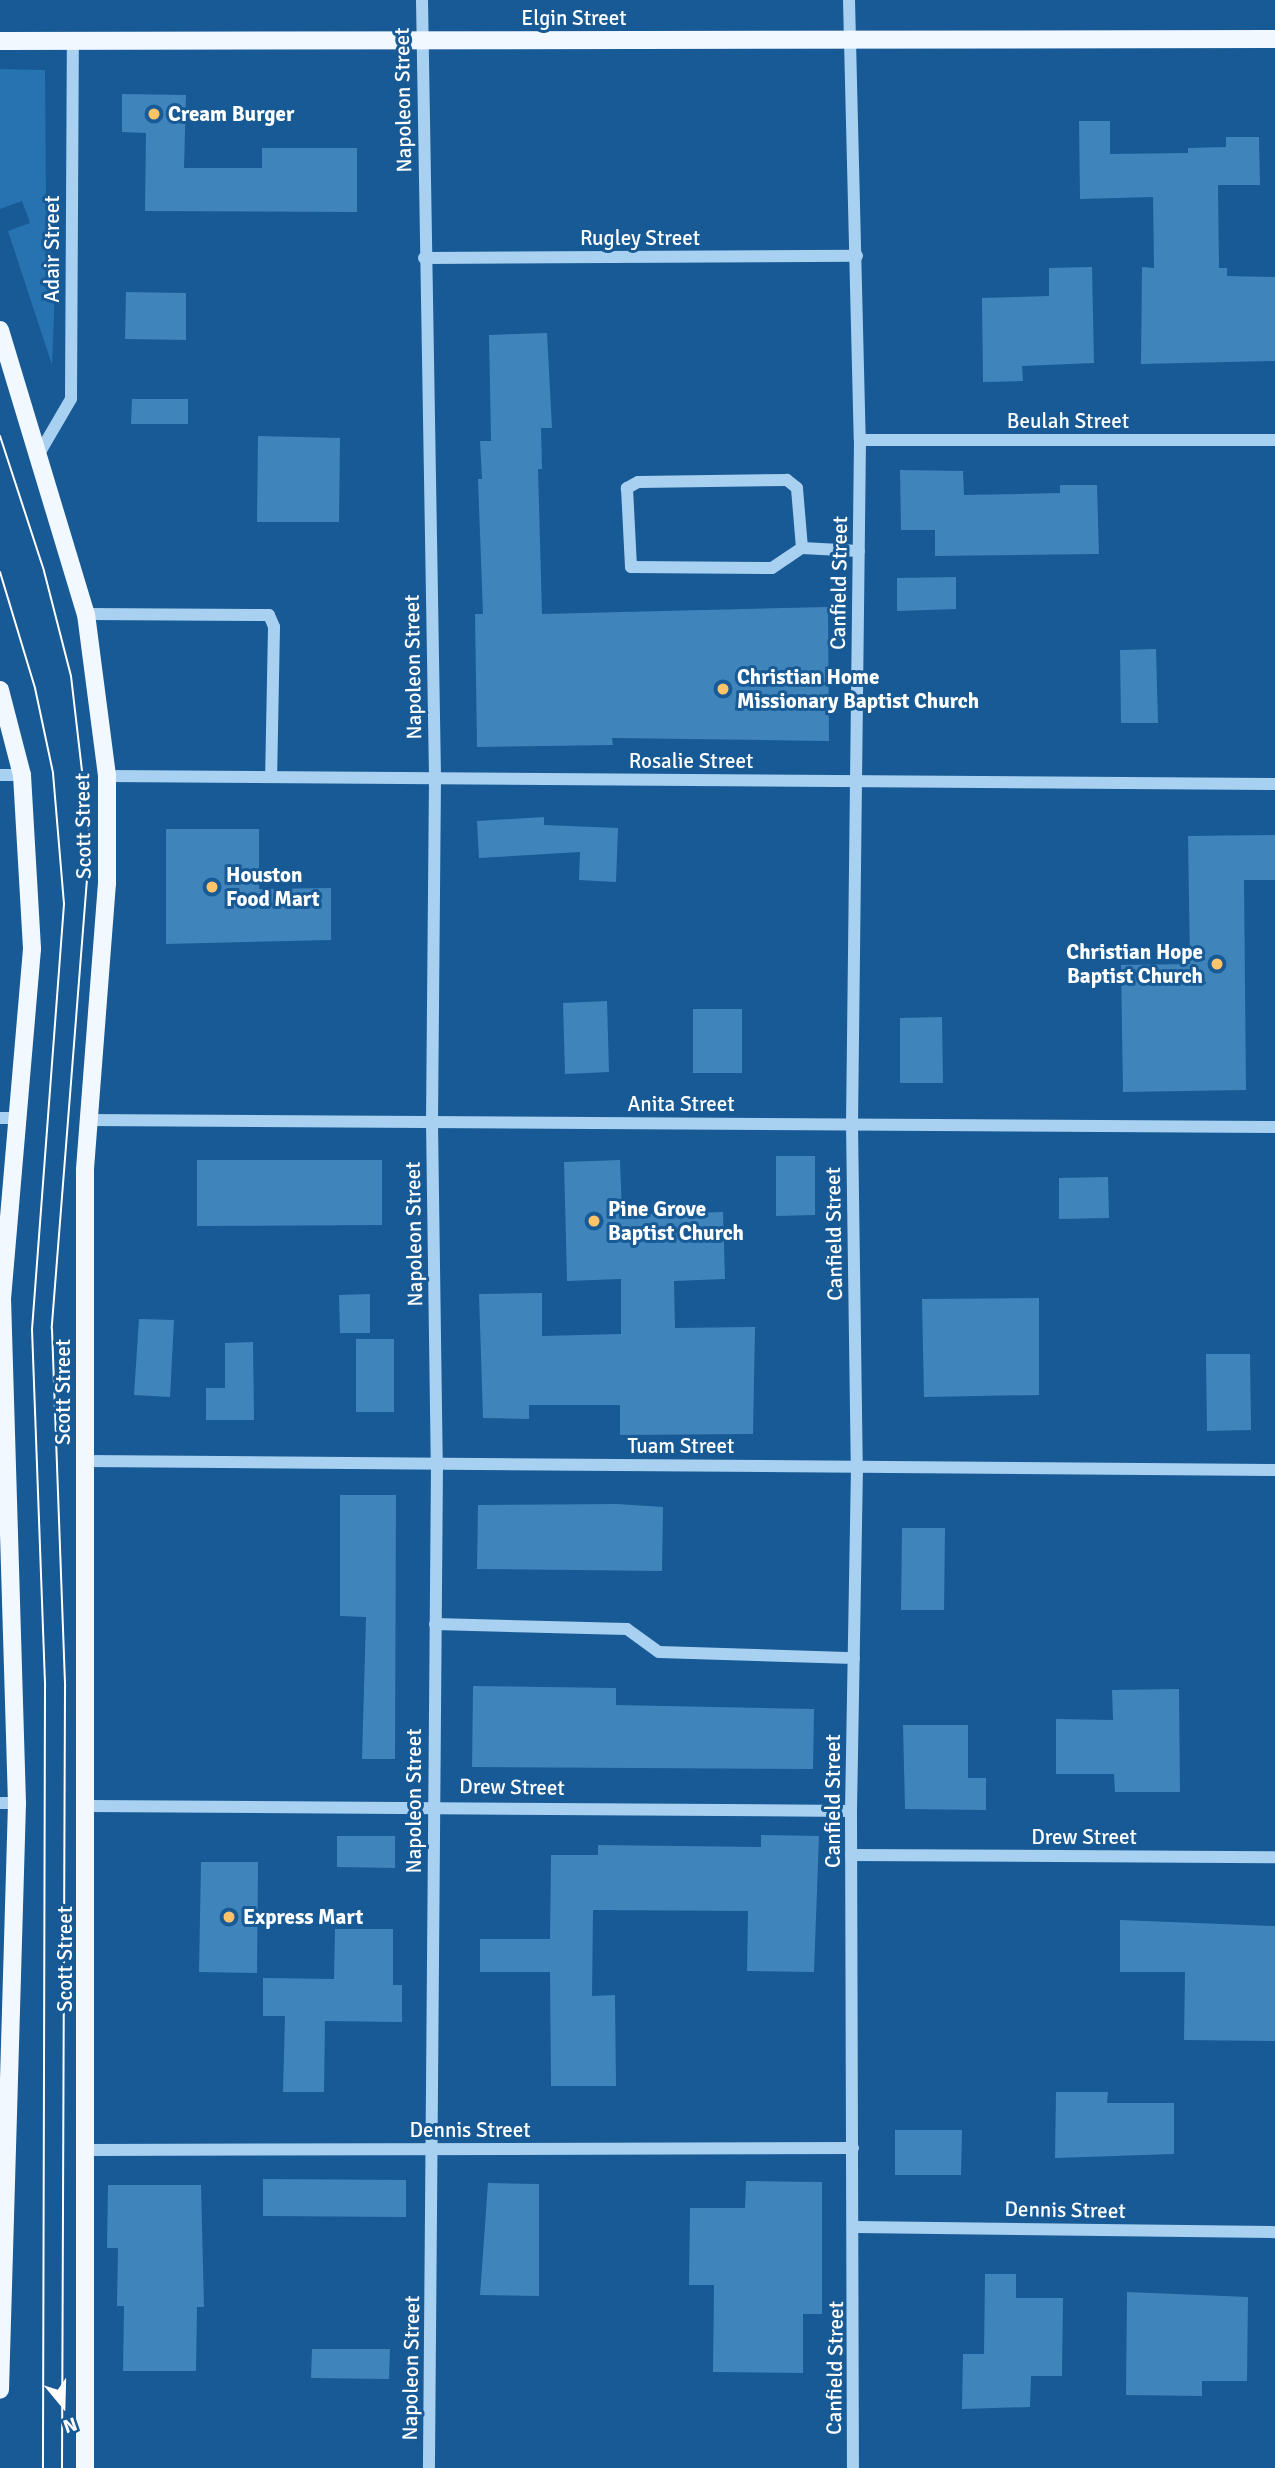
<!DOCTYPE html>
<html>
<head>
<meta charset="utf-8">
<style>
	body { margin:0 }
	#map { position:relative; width:1275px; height:2468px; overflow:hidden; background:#175a95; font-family:Signika,sans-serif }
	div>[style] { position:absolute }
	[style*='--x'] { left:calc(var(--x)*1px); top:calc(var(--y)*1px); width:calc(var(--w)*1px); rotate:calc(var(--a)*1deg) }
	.green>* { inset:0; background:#2773b1 }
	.building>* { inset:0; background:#4084bc }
	.minor>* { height:12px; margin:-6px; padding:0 6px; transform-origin:6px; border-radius:6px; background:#a8d0f1 }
	.major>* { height:18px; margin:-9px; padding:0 9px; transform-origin:9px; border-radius:9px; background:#f2f8ff }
	.tram>* { height:2px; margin:-1px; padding:0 1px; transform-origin:1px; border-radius:1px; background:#fff }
	.dots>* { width:19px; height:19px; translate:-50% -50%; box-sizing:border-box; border:4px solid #175a95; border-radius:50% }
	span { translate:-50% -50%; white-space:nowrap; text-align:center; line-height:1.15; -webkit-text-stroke:6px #175a95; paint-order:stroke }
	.street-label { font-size:21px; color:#fff }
	.poi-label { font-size:21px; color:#fff; font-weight:700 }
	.left { translate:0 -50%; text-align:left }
	.right { translate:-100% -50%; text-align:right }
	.north { position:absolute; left:28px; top:2370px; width:70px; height:70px; -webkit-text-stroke:5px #175a95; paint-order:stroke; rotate:161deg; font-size:19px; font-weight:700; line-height:28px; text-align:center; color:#fff }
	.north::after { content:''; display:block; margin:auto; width:24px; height:32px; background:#fff; clip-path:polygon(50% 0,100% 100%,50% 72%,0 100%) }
</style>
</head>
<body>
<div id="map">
	<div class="green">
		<div style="clip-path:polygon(0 69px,45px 70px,46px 209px,55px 287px,52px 365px,8px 231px,30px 223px,22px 201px,0 209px)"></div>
	</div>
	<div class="building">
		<div style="clip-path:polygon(122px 94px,186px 95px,184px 168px,262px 168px,262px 148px,357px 148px,357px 212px,145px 211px,146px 133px,122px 132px)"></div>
		<div style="clip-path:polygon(1079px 121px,1110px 121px,1110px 154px,1188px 153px,1188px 148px,1226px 147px,1226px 137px,1259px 137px,1260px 185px,1218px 185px,1219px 268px,1227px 268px,1227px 276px,1275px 277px,1275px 361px,1141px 364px,1142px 267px,1154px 268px,1153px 197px,1080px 199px)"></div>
		<div style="clip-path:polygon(1092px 267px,1094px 363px,1022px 366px,1023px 381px,983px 382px,982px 298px,1049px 296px,1049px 268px)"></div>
		<div style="clip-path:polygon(126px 292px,186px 293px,186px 340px,125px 339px)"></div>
		<div style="clip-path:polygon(547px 333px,552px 428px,541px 428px,542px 469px,538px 469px,542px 614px,828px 607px,829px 741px,612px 738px,613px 745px,477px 747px,475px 614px,483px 614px,478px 479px,482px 479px,480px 441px,491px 441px,489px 335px)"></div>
		<div style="clip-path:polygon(132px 399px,188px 399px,188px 424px,131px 424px)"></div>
		<div style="clip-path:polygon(258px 436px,340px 438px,339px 522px,257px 522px)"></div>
		<div style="clip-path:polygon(900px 470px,963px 471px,964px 495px,1060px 493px,1060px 485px,1097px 485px,1099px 554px,935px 556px,935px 530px,901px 530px)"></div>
		<div style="clip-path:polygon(956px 577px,956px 609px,897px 611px,897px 578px)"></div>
		<div style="clip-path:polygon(1156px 649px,1158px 723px,1121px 723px,1120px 650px)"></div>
		<div style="clip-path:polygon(544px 817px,544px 825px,618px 828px,616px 882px,579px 880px,580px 852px,479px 858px,477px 821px)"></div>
		<div style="clip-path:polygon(166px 829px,259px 829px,259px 889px,331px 888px,331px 940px,166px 944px)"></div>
		<div style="clip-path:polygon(1275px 835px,1275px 880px,1244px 880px,1246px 1090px,1123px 1092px,1121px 965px,1190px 964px,1188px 836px)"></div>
		<div style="clip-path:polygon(607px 1001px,609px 1072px,565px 1074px,563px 1003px)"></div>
		<div style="clip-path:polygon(693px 1009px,742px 1009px,742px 1073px,693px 1073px)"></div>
		<div style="clip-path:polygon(942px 1017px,943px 1083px,900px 1083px,900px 1018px)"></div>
		<div style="clip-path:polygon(776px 1156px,815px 1156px,815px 1215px,776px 1216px)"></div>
		<div style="clip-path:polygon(197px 1160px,382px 1160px,382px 1225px,197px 1226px)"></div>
		<div style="clip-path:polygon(620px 1160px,622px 1215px,723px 1212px,725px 1279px,674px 1281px,675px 1328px,755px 1327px,753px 1434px,620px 1435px,620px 1405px,529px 1405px,529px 1419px,483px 1418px,479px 1294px,542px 1293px,542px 1336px,621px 1334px,621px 1279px,567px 1281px,564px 1162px)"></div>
		<div style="clip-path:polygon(1108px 1177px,1109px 1218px,1059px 1219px,1059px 1178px)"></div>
		<div style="clip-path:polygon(370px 1294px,370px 1333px,340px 1333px,339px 1295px)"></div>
		<div style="clip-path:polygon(1039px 1298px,1039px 1395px,924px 1397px,922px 1299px)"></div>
		<div style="clip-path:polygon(139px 1319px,174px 1320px,170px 1397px,134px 1395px)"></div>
		<div style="clip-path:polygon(356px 1339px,394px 1339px,394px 1412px,356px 1412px)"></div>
		<div style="clip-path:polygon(253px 1342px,254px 1420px,206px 1420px,206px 1388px,225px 1388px,225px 1343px)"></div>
		<div style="clip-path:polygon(1206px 1354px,1250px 1354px,1251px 1430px,1207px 1431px)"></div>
		<div style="clip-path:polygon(340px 1495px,396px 1495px,395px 1759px,362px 1759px,366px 1617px,340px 1616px)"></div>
		<div style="clip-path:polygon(617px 1504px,663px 1507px,662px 1571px,477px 1569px,478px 1505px)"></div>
		<div style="clip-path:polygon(902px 1528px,945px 1528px,944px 1610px,901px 1610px)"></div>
		<div style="clip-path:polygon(473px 1686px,616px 1688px,616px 1705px,814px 1709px,813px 1769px,472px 1767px)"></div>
		<div style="clip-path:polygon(1179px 1689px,1180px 1792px,1115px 1792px,1114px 1774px,1056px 1774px,1056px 1719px,1113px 1720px,1112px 1690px)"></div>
		<div style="clip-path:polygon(903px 1725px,968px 1725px,968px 1778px,986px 1778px,986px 1810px,905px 1809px)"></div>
		<div style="clip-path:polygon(761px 1835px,819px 1836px,814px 1972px,747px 1971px,748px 1911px,593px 1910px,592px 1996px,615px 1995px,616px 2086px,551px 2086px,550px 1972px,480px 1972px,480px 1939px,550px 1939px,551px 1855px,598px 1855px,598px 1845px,761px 1847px)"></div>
		<div style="clip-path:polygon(337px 1836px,395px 1836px,395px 1868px,337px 1867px)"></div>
		<div style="clip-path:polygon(201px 1862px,258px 1862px,257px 1973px,199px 1972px)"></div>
		<div style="clip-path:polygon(1120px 1920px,1275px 1926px,1275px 2041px,1184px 2040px,1185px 1972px,1120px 1972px)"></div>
		<div style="clip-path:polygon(335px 1929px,393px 1929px,393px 1985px,402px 1985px,402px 2022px,325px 2021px,324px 2092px,283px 2092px,285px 2016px,263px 2016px,263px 1978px,334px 1979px)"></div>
		<div style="clip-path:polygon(1056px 2092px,1108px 2092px,1107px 2103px,1174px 2103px,1174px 2154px,1055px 2158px)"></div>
		<div style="clip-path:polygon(895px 2130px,962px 2130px,961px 2175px,895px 2175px)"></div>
		<div style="clip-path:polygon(263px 2179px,406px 2180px,406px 2217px,263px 2216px)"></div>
		<div style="clip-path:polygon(746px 2181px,822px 2182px,822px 2314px,803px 2314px,803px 2373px,713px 2372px,714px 2285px,689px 2285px,690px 2208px,745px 2208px)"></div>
		<div style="clip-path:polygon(488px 2183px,539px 2184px,539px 2296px,480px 2295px)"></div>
		<div style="clip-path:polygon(108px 2185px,201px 2185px,204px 2307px,197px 2307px,196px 2371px,123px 2371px,124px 2306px,117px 2306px,118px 2248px,107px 2248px)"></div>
		<div style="clip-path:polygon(985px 2274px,1016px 2274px,1016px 2298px,1063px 2298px,1062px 2376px,1031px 2376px,1030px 2407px,962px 2409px,963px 2354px,984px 2354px)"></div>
		<div style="clip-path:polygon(1127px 2292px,1248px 2297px,1247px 2381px,1202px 2381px,1202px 2396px,1126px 2395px)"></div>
		<div style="clip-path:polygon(312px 2349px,390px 2349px,389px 2379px,311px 2378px)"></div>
	</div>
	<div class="minor">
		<div style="--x:422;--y:0;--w:778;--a:89.04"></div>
		<div style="--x:435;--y:778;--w:344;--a:90.5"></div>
		<div style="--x:432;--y:1122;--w:342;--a:89.2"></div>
		<div style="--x:437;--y:1464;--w:1004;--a:90.46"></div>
		<div style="--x:849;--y:0;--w:440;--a:88.6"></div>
		<div style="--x:860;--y:440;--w:684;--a:90.67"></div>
		<div style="--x:852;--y:1124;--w:343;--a:89.2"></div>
		<div style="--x:857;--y:1467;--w:344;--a:91"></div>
		<div style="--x:851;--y:1811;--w:657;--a:89.83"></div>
		<div style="--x:424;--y:258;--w:433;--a:-0.3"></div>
		<div style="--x:860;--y:440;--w:415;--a:0"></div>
		<div style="--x:40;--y:452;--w:61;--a:-59.7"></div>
		<div style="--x:71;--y:399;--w:361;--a:-89.7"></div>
		<div style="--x:802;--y:548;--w:60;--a:-94.8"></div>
		<div style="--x:797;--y:488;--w:13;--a:-141"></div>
		<div style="--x:787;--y:480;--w:149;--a:179.2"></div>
		<div style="--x:638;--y:482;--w:13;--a:151"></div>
		<div style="--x:627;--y:488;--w:79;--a:87.1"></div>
		<div style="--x:631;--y:567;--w:141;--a:0.4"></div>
		<div style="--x:772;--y:568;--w:36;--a:-34"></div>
		<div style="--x:802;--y:548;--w:57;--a:3"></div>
		<div style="--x:86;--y:614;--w:183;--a:0.3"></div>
		<div style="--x:269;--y:615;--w:13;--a:67"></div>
		<div style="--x:274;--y:627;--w:150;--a:91.1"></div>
		<div style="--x:0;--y:775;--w:22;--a:0"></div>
		<div style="--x:107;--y:776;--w:1168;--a:0.39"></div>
		<div style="--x:0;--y:1118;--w:18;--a:0"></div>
		<div style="--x:87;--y:1120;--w:1188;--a:0.34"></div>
		<div style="--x:86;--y:1461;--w:1189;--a:0.43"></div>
		<div style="--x:435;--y:1624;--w:192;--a:1.5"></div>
		<div style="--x:627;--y:1629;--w:39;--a:36"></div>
		<div style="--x:659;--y:1652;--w:195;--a:1.8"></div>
		<div style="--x:0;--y:1803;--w:17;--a:0"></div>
		<div style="--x:87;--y:1806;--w:764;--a:0.37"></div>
		<div style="--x:851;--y:1855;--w:424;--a:0.3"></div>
		<div style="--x:87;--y:2150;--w:766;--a:-0.15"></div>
		<div style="--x:855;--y:2227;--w:420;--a:0.7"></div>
	</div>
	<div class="major">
		<div style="--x:0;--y:41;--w:1275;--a:-0.09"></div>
		<div style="--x:0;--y:330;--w:297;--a:73.2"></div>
		<div style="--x:86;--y:614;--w:163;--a:82.6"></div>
		<div style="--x:107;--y:776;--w:107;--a:90"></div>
		<div style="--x:107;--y:883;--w:288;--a:94.4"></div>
		<div style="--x:85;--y:1170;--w:1298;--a:90"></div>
		<div style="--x:0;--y:690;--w:88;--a:75.5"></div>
		<div style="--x:22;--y:775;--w:174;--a:86.7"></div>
		<div style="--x:32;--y:949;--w:350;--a:94.9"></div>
		<div style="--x:2;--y:1298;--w:505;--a:88.3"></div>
		<div style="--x:17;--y:1803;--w:587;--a:91.66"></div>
	</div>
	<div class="tram">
		<div style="--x:0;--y:436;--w:142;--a:71.9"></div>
		<div style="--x:44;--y:571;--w:108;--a:75.6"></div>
		<div style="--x:71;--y:676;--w:166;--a:83.4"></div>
		<div style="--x:90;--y:841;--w:489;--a:94.5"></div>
		<div style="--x:52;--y:1329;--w:358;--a:87.9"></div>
		<div style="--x:65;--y:1687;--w:781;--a:90.22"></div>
		<div style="--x:0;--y:572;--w:121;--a:73.2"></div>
		<div style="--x:35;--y:688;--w:87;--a:78"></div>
		<div style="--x:53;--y:773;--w:131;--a:85.2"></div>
		<div style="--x:64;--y:904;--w:426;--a:94.3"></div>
		<div style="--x:32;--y:1329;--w:358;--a:87.9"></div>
		<div style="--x:45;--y:1687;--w:781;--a:90.15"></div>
	</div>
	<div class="dots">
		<div style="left:154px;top:114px;background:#ffc468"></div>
		<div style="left:723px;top:689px;background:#ffc468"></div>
		<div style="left:212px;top:887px;background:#ffc468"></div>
		<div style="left:1217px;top:964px;background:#ffc468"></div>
		<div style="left:594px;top:1221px;background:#ffc468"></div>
		<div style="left:229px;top:1917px;background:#ffc468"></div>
	</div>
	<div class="street-label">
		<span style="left:574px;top:18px">Elgin Street</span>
		<span style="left:403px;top:100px;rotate:-91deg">Napoleon Street</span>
		<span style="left:640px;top:238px">Rugley Street</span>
		<span style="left:52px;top:249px;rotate:-90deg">Adair Street</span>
		<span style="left:1068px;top:421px">Beulah Street</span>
		<span style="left:839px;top:583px;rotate:-89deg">Canfield Street</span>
		<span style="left:413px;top:667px;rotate:-91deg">Napoleon Street</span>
		<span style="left:691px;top:761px">Rosalie Street</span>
		<span style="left:83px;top:826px;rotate:-91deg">Scott Street</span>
		<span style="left:681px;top:1104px">Anita Street</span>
		<span style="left:414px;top:1234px;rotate:-91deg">Napoleon Street</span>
		<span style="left:834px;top:1234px;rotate:-91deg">Canfield Street</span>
		<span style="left:63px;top:1392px;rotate:-90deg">Scott Street</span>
		<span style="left:681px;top:1446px">Tuam Street</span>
		<span style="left:512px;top:1787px;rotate:1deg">Drew Street</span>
		<span style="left:414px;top:1801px;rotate:-90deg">Napoleon Street</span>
		<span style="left:833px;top:1801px;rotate:-90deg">Canfield Street</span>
		<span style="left:1084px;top:1837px">Drew Street</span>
		<span style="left:65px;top:1959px;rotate:-90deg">Scott Street</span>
		<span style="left:470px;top:2130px">Dennis Street</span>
		<span style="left:1065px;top:2210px;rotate:1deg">Dennis Street</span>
		<span style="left:411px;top:2368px;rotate:-89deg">Napoleon Street</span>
		<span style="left:835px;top:2368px;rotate:-89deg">Canfield Street</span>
	</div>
	<div class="poi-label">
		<span class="left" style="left:168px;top:114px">Cream Burger</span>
		<span class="left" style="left:737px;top:689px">Christian Home<br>Missionary Baptist Church</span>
		<span class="left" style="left:226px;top:887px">Houston<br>Food Mart</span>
		<span class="right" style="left:1203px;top:964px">Christian Hope<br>Baptist Church</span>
		<span class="left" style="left:608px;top:1221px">Pine Grove<br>Baptist Church</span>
		<span class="left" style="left:243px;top:1917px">Express Mart</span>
	</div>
	<div class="north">N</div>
</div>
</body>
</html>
